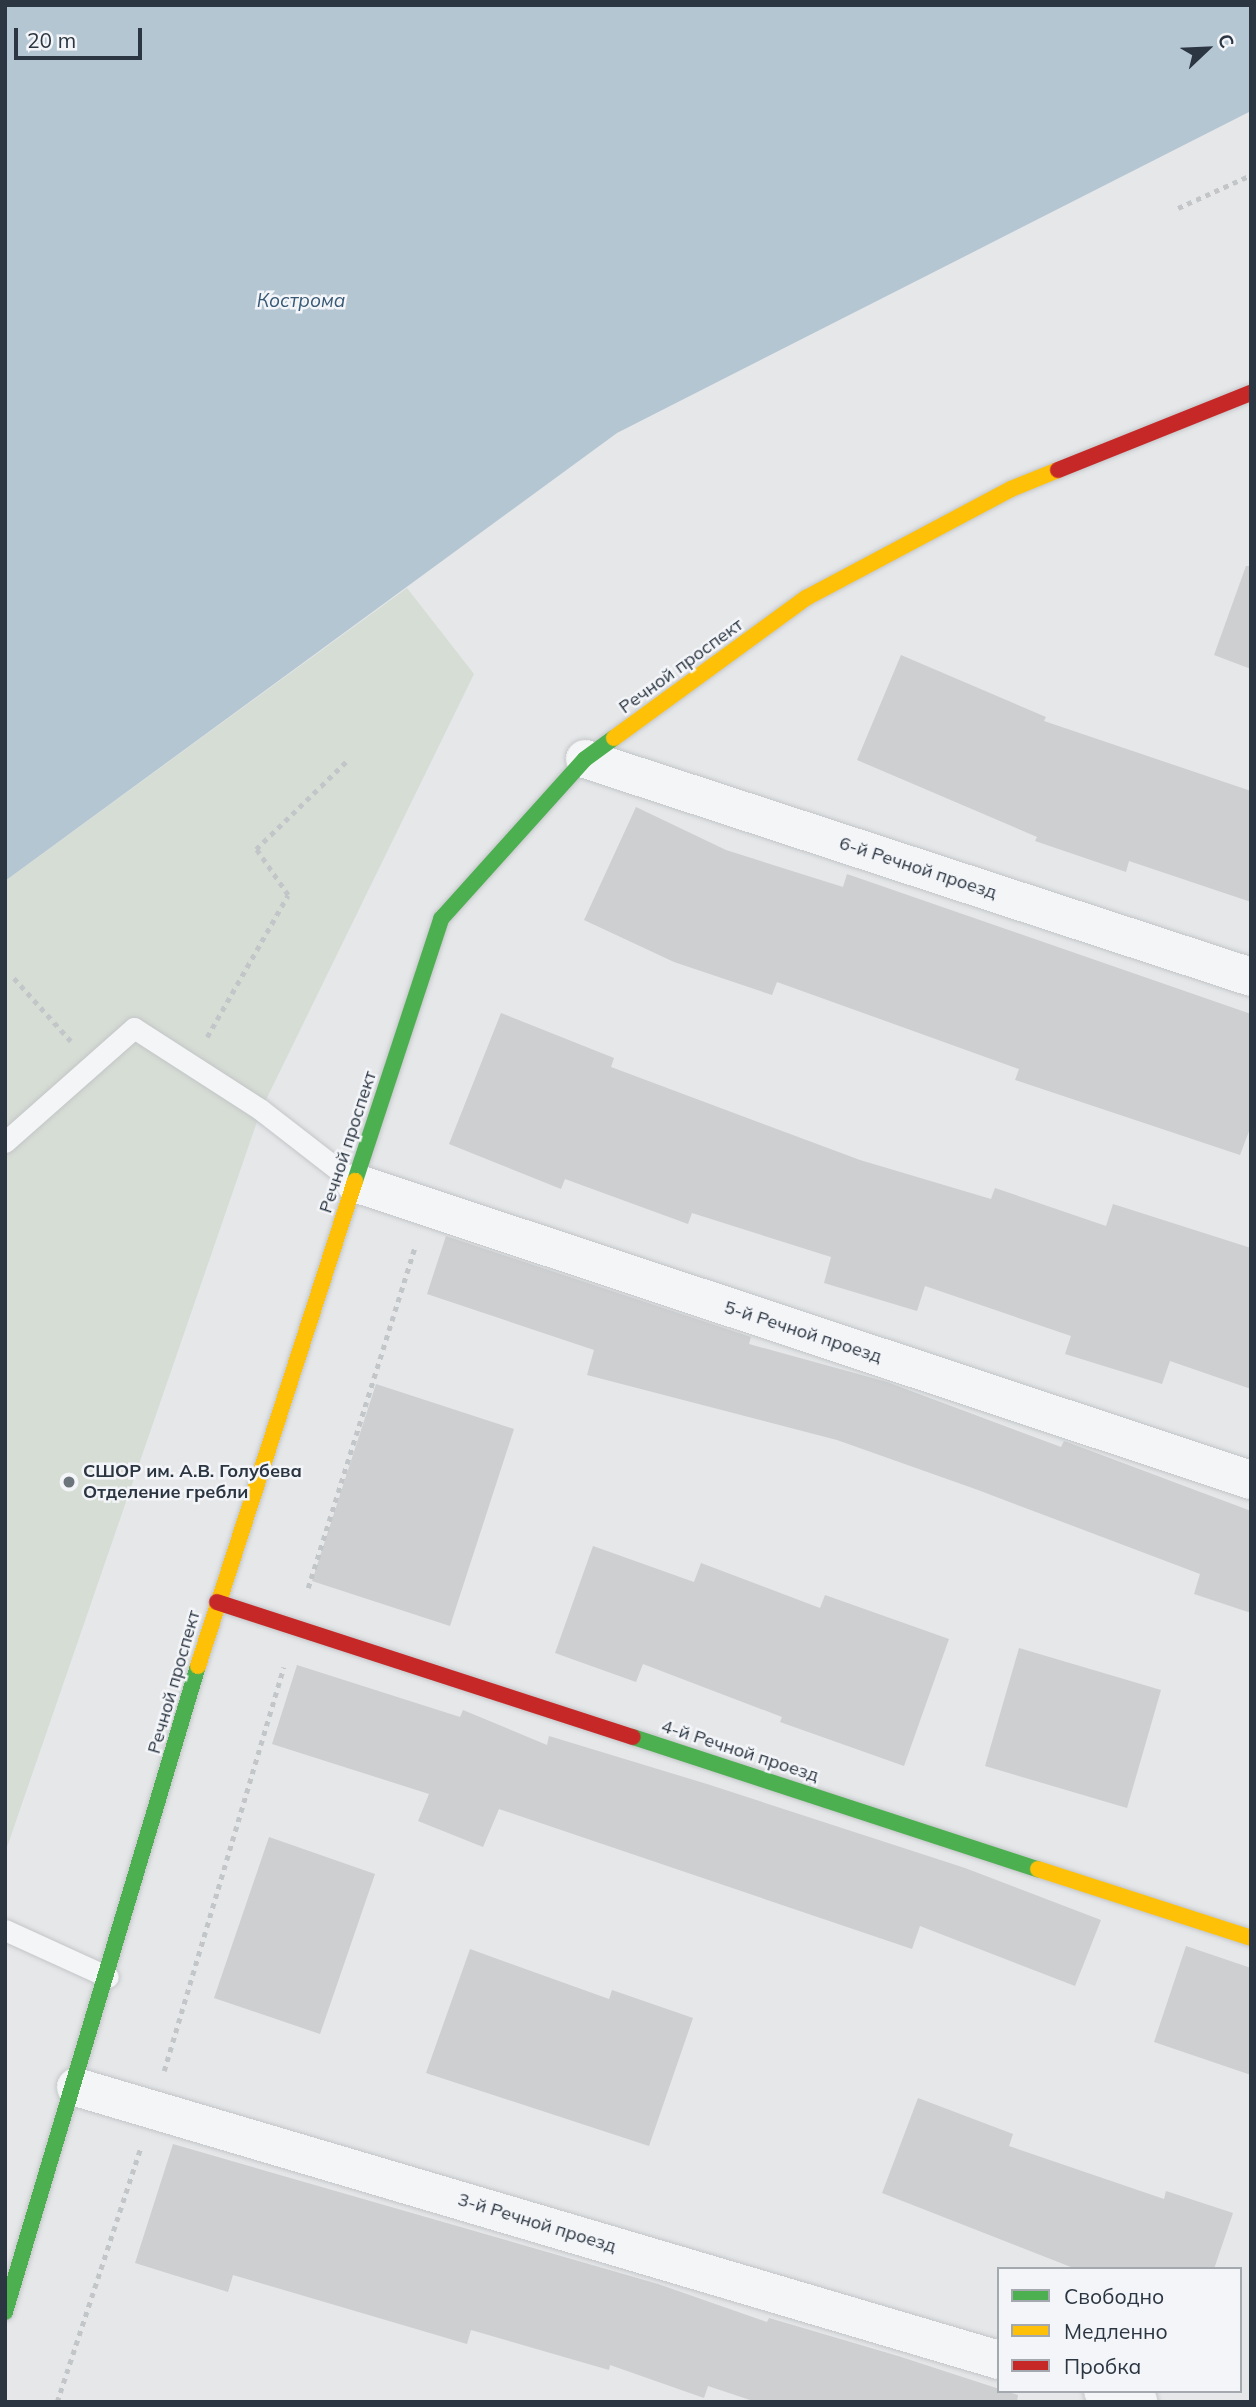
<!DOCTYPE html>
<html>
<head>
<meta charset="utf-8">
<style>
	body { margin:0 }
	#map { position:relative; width:1256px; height:2407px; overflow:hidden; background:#e5e7e9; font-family:Mulish,sans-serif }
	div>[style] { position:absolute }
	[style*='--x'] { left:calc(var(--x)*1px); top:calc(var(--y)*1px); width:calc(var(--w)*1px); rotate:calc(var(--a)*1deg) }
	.green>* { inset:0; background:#d6ddd5 }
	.water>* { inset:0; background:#b5c6d3 }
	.building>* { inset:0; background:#cdcfd1 }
	.path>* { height:4.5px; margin-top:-2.25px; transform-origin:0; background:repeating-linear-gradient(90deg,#c3c6c8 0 5px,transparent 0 10px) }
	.roads { filter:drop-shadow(0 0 2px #c3c5c7) drop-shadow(0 0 2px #c3c5c7) }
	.lane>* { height:21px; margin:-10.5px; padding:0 10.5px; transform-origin:10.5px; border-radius:10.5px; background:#f4f5f6 }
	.street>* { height:38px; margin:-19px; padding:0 19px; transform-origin:19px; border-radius:19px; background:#f4f5f6 }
	.fast>* { height:16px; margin:-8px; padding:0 8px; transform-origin:8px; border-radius:8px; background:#4caf50 }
	.slow>* { height:16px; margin:-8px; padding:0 8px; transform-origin:8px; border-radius:8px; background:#ffc107 }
	.jam>* { height:16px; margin:-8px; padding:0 8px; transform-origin:8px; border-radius:8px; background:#c62828 }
	.dots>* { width:19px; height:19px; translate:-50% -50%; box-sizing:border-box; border:4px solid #f3f5f8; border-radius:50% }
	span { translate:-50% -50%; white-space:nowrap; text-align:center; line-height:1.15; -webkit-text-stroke:5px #f3f5f8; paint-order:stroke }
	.street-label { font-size:18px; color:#2b3642 }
	.poi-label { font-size:18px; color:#2b3642; font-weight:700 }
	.left { translate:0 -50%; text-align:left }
	.water-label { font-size:19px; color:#375975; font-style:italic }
	.frame { position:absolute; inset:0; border:7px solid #2b3642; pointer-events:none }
	.legend { position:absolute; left:997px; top:2267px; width:245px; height:126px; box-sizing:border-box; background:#f3f5f8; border:2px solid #a3a9af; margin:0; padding:9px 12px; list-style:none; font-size:21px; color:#2b3642 }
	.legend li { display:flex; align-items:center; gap:14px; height:35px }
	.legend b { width:35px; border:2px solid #a3a9af }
	.north { position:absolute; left:1172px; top:14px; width:70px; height:70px; -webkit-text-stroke:5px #f3f5f8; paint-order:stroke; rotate:67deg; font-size:19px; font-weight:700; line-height:28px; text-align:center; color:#2b3642 }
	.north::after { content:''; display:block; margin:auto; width:24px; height:32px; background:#2b3642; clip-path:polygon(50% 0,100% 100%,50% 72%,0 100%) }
	.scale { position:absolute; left:14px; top:28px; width:128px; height:32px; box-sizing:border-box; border:4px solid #2b3642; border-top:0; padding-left:9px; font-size:21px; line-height:24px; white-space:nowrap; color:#2b3642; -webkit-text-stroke:5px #f3f5f8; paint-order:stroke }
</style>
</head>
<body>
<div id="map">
	<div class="green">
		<div style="clip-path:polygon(407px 588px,474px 674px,261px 1110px,5px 1853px,5px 881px)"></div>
	</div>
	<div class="water">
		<div style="clip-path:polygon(5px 5px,1251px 5px,1251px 111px,617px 433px,5px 881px)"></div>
	</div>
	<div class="building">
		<div style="clip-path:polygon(1246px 566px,1251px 566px,1251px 669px,1214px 655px)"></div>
		<div style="clip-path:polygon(901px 655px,1046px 717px,1044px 721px,1251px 791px,1251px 902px,1129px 861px,1126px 872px,1035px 841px,1037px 837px,857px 760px)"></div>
		<div style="clip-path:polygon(636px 807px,726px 850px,843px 887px,847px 874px,1251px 1014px,1251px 1126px,1240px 1155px,1015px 1080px,1019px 1069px,777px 982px,772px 995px,674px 962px,584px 920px)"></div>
		<div style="clip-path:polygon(501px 1013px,614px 1058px,611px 1067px,860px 1160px,991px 1199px,995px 1188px,1106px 1226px,1113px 1204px,1251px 1248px,1251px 1389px,1170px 1361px,1162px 1384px,1065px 1354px,1071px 1336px,925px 1286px,917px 1311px,824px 1283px,831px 1257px,692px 1213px,688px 1224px,565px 1179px,561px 1189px,449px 1144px)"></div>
		<div style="clip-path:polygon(446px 1236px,751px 1337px,749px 1344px,887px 1382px,1061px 1447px,1064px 1441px,1075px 1445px,1251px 1511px,1251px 1613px,1194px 1594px,1200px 1574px,978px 1490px,837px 1440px,587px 1375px,594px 1350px,427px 1294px)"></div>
		<div style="clip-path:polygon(376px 1384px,514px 1429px,450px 1626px,312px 1581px)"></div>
		<div style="clip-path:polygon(593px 1546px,694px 1582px,701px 1563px,820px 1608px,825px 1595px,949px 1639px,904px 1766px,780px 1722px,782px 1717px,643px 1664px,636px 1682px,555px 1653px)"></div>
		<div style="clip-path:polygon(1019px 1648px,1161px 1690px,1127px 1808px,985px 1766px)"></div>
		<div style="clip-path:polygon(297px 1665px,460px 1717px,463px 1710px,547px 1745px,549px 1736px,707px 1784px,965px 1868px,1101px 1920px,1075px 1986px,920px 1926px,912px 1949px,499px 1809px,483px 1847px,418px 1821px,429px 1794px,272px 1744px)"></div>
		<div style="clip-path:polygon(269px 1837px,375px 1874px,320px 2034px,214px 1998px)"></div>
		<div style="clip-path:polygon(1186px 1946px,1251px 1968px,1251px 2075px,1154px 2042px)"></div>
		<div style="clip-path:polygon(470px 1949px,609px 1999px,612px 1990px,693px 2018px,649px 2146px,426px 2073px)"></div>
		<div style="clip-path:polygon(918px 2098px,1013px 2134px,1009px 2146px,1164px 2199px,1166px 2191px,1233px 2213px,1214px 2269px,1076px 2269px,882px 2193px)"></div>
		<div style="clip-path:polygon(173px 2144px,658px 2284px,767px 2322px,769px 2318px,898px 2356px,1018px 2395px,1017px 2402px,756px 2402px,708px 2386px,704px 2398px,610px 2365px,609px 2370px,471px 2330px,467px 2344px,233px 2275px,228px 2292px,135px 2263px)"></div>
	</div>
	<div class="path">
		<div style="--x:1178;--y:208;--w:80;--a:-24.3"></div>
		<div style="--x:14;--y:978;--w:85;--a:47.9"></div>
		<div style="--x:207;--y:1037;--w:163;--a:-60.3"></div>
		<div style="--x:288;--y:895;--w:56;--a:-124.8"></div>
		<div style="--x:256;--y:849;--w:129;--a:-44.1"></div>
		<div style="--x:308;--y:1588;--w:358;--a:-72.6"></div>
		<div style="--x:164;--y:2071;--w:421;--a:-73.5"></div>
		<div style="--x:57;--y:2402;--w:268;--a:-71.8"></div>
	</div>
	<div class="roads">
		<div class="lane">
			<div style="--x:5;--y:1142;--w:172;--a:-41.5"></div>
			<div style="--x:134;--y:1028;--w:151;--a:32.8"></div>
			<div style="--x:261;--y:1110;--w:119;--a:37.8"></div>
			<div style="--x:5;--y:1930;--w:113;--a:24.5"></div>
		</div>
		<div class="street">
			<div style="--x:585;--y:759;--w:701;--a:18.12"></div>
			<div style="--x:355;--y:1183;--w:944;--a:18.34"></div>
			<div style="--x:76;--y:2087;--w:963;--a:16.48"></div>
			<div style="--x:1103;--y:2391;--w:37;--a:17"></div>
		</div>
		<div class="fast">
			<div style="--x:355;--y:1181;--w:276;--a:-71.8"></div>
			<div style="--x:441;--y:919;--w:215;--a:-48"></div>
			<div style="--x:585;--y:759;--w:36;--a:-36"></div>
			<div style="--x:633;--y:1737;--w:426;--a:18.1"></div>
			<div style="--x:5;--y:2312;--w:674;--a:-73.37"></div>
		</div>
		<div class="slow">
			<div style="--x:614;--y:738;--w:238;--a:-36.1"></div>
			<div style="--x:806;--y:598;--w:232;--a:-28"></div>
			<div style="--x:1011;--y:489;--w:51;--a:-22"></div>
			<div style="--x:198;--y:1666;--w:510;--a:-72.06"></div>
			<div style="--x:1038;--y:1869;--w:224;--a:17.9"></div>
		</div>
		<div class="jam">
			<div style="--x:1058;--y:470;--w:208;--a:-21.8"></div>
			<div style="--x:217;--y:1602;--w:437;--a:18"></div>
		</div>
	</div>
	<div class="dots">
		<div style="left:69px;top:1482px;background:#6c747c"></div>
	</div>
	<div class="street-label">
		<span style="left:681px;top:666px;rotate:-36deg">Речной проспект</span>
		<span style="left:918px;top:868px;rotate:18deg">6-й Речной проезд</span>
		<span style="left:348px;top:1142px;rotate:-72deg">Речной проспект</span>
		<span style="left:803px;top:1332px;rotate:18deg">5-й Речной проезд</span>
		<span style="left:174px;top:1682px;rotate:-74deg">Речной проспект</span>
		<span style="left:740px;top:1751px;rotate:18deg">4-й Речной проезд</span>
		<span style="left:537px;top:2223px;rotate:17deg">3-й Речной проезд</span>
	</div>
	<div class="poi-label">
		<span class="left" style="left:83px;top:1482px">СШОР им. А.В. Голубева<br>Отделение гребли</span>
	</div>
	<div class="water-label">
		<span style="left:301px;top:301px">Кострома</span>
	</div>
	<div class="frame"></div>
	<ul class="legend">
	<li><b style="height:9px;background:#4caf50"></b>Свободно</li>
	<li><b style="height:9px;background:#ffc107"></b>Медленно</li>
	<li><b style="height:9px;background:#c62828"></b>Пробка</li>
	</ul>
	<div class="north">С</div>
	<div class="scale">20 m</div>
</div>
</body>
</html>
